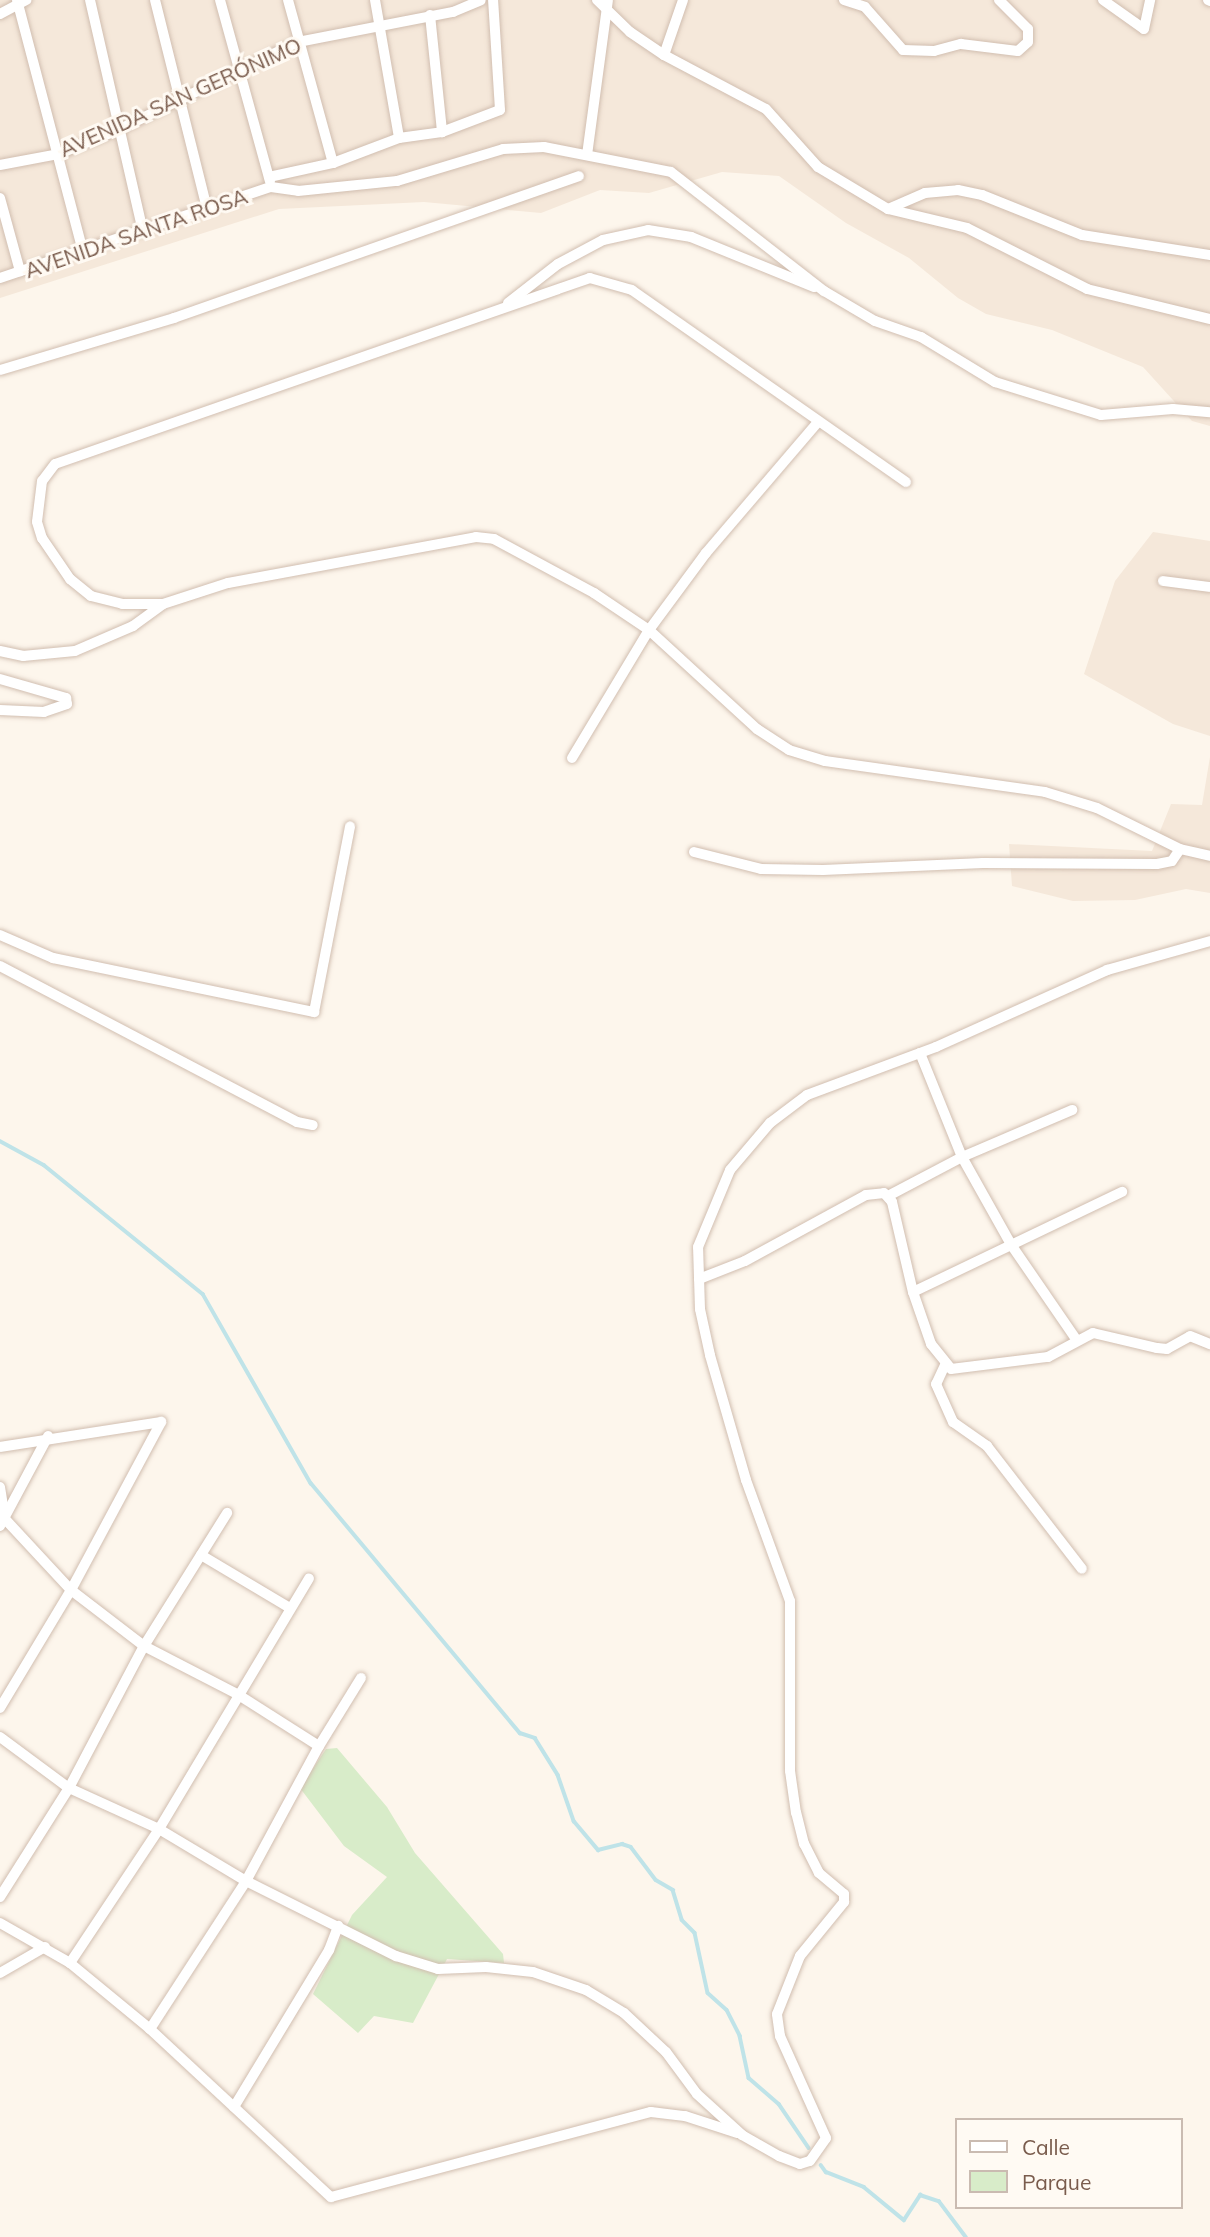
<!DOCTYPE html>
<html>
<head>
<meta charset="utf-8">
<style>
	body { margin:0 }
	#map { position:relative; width:1210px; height:2237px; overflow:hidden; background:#fdf6ec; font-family:Mulish,sans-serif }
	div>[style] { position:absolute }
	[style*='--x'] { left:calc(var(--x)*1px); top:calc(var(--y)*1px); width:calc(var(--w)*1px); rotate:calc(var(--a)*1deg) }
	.residential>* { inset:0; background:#f5e8da }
	.green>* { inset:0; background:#d8ecc9 }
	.stream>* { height:3.5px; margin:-1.75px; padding:0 1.75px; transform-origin:1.75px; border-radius:1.75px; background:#bfe3e8 }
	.roads { filter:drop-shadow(0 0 2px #d1beb0) drop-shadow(0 0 2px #d1beb0) }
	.minor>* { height:10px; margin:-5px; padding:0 5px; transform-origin:5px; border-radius:5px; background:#fff }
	span { translate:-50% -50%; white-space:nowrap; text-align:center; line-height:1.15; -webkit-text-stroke:6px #fffaf3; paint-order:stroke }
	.street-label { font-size:21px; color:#7a5c4d }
	.legend { position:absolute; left:955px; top:2118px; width:228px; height:91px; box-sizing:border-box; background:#fffaf3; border:2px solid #cabbb1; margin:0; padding:9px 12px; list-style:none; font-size:21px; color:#7a5c4d }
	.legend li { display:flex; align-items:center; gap:14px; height:35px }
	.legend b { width:35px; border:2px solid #cabbb1 }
</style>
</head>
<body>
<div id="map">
	<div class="residential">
		<div style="clip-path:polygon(0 0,1210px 0,1210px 426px,1192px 421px,1143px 367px,1052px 330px,986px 314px,958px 298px,909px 258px,846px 223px,779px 176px,722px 172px,649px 193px,600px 190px,541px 213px,424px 202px,279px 209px,0 298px)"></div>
		<div style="clip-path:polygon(1153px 532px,1210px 541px,1210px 736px,1173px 724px,1084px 674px,1115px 581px)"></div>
		<div style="clip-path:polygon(1210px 757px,1210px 893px,1186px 889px,1135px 900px,1073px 901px,1012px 886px,1009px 844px,1152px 851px,1171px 804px,1202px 805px)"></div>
	</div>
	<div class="green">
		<div style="clip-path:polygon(337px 1748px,387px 1807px,415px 1853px,503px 1954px,504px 1963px,447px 1959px,413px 2023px,374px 2016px,358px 2033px,313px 1994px,352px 1915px,387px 1877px,344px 1846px,300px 1788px,326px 1749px)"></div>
	</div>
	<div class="stream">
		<div style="--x:0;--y:1141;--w:50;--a:28.6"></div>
		<div style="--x:44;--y:1165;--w:205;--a:39.1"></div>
		<div style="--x:203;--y:1294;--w:218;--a:60.3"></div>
		<div style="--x:311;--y:1483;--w:326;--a:50.1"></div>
		<div style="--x:520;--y:1733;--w:16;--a:18"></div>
		<div style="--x:535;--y:1738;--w:44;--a:58.1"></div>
		<div style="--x:558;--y:1775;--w:49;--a:70.8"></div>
		<div style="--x:574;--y:1821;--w:38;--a:50"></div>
		<div style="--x:598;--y:1850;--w:25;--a:-14"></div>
		<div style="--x:622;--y:1844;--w:9;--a:18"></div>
		<div style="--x:631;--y:1847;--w:41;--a:52.9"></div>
		<div style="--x:656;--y:1880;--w:20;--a:30"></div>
		<div style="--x:673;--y:1890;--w:31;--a:73"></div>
		<div style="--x:682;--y:1920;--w:18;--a:45"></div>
		<div style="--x:695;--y:1933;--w:61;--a:77.8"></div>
		<div style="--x:708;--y:1993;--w:25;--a:42"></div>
		<div style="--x:727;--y:2010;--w:29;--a:63"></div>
		<div style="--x:740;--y:2036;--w:43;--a:77.9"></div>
		<div style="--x:749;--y:2078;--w:40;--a:41"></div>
		<div style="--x:779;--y:2104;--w:53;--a:55.7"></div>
		<div style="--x:821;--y:2165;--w:9;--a:54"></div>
		<div style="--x:826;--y:2172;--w:41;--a:21.5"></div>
		<div style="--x:864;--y:2187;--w:52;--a:39.5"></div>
		<div style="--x:904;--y:2220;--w:30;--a:-57"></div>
		<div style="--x:920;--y:2195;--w:20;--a:18"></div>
		<div style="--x:939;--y:2201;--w:45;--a:53.1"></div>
	</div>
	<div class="roads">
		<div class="minor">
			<div style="--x:17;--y:0;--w:260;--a:75.3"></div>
			<div style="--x:90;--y:0;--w:237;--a:77.1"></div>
			<div style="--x:155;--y:0;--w:215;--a:76"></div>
			<div style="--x:220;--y:0;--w:188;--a:74.6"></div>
			<div style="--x:288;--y:0;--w:169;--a:74.6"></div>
			<div style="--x:375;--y:0;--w:140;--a:80.1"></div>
			<div style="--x:597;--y:0;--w:46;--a:44.1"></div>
			<div style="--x:630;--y:32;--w:41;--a:34.1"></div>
			<div style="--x:664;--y:55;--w:115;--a:27.9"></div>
			<div style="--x:766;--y:109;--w:78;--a:48.1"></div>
			<div style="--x:818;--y:167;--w:82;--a:31"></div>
			<div style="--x:888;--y:209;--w:81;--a:13.5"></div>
			<div style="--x:967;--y:228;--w:135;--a:26.9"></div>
			<div style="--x:1087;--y:289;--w:127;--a:13.7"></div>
			<div style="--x:844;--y:0;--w:22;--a:18"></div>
			<div style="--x:865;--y:7;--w:57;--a:48.5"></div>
			<div style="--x:903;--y:50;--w:31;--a:2"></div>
			<div style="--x:934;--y:51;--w:28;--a:-15"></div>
			<div style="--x:961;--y:44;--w:57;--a:7"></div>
			<div style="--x:1018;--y:51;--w:13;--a:-42"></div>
			<div style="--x:1028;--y:42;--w:13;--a:-90"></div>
			<div style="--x:1028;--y:29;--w:41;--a:-135"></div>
			<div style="--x:1103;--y:0;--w:50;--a:35.3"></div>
			<div style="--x:1144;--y:29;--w:30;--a:-78"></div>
			<div style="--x:1208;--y:0;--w:2;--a:27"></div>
			<div style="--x:0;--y:14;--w:30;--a:-28"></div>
			<div style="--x:430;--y:15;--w:118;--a:84.1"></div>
			<div style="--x:664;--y:55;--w:58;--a:-70.9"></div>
			<div style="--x:587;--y:155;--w:156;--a:-82.3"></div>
			<div style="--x:0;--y:165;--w:59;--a:-10.7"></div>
			<div style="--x:58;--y:154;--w:65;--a:-21.8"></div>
			<div style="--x:118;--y:130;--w:200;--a:-26.1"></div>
			<div style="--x:298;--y:42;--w:158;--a:-11"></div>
			<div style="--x:453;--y:12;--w:30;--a:-23"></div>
			<div style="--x:269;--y:177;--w:66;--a:-12.3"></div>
			<div style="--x:333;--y:163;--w:71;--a:-20.7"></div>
			<div style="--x:399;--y:138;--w:43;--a:-7.9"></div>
			<div style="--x:442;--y:132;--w:62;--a:-20.8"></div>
			<div style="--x:500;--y:110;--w:110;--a:-93.6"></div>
			<div style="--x:0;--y:198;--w:76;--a:74.7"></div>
			<div style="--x:888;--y:209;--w:40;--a:-23.4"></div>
			<div style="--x:925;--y:193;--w:33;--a:-5"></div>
			<div style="--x:958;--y:190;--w:25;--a:12"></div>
			<div style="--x:982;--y:195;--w:108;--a:21.8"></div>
			<div style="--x:1082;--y:235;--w:130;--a:8.9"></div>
			<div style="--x:0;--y:278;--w:286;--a:-18.6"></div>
			<div style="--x:271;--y:187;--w:27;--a:8"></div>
			<div style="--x:298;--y:191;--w:100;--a:-5.8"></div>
			<div style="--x:397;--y:181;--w:111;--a:-16.8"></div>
			<div style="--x:503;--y:149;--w:41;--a:-2.8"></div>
			<div style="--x:544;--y:147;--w:129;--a:11.1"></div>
			<div style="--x:671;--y:172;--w:194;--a:37.9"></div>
			<div style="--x:824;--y:291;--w:59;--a:30.5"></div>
			<div style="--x:875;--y:321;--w:49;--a:19.2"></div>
			<div style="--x:921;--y:337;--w:87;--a:31.3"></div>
			<div style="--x:995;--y:382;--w:111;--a:17.3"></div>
			<div style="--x:1101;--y:415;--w:72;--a:-4.8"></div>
			<div style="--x:1173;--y:409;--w:37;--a:5"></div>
			<div style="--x:508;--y:303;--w:63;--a:-38"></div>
			<div style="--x:558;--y:264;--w:51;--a:-28.1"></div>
			<div style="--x:603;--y:240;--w:46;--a:-12.5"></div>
			<div style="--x:648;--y:230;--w:44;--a:9.2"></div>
			<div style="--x:691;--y:237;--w:133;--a:22.1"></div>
			<div style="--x:0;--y:370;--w:182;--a:-16.6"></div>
			<div style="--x:174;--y:318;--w:429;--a:-19.3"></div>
			<div style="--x:906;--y:482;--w:335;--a:-145"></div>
			<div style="--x:632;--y:290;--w:44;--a:-164.1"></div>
			<div style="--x:590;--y:278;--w:566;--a:160.83"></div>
			<div style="--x:55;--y:464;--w:21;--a:127"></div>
			<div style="--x:42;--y:481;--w:41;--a:97"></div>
			<div style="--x:37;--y:522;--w:17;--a:73"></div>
			<div style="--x:42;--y:538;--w:50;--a:55.7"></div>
			<div style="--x:70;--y:579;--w:27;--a:39"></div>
			<div style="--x:91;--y:596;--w:32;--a:14"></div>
			<div style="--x:122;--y:604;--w:41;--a:0"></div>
			<div style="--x:163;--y:604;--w:68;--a:-17.9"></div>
			<div style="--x:228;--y:583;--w:252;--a:-10.5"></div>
			<div style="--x:476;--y:537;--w:18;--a:6"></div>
			<div style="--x:494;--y:539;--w:114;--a:28.4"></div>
			<div style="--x:594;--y:593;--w:66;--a:33.9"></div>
			<div style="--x:649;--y:630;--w:147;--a:42.5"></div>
			<div style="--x:757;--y:729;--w:38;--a:33"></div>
			<div style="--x:789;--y:750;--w:38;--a:17"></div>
			<div style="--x:825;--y:761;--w:222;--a:8"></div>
			<div style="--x:1045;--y:792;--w:54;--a:17.1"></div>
			<div style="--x:1097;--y:808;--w:93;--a:26.3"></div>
			<div style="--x:1180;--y:849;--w:31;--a:13"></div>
			<div style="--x:1163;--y:581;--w:47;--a:7.3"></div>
			<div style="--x:0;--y:651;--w:24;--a:12"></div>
			<div style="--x:23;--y:656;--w:52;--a:-5.5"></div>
			<div style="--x:75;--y:651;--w:63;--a:-23.3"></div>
			<div style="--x:133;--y:626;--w:37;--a:-36"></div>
			<div style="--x:0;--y:679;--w:69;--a:16.1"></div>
			<div style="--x:66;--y:698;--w:6;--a:81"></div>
			<div style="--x:67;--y:704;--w:24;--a:161"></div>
			<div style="--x:44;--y:712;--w:44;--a:-177.4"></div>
			<div style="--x:572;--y:758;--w:149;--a:-59"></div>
			<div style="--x:649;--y:630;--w:96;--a:-53.5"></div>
			<div style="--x:706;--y:553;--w:172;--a:-49.5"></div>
			<div style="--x:694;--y:852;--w:69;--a:14.2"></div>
			<div style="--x:761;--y:869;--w:62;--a:0.9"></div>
			<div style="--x:823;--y:870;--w:160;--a:-2.5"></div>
			<div style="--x:983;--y:863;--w:174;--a:0.3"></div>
			<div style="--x:1157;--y:864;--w:15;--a:-11"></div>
			<div style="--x:1172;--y:861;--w:14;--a:-56"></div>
			<div style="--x:0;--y:935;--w:58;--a:23.5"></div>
			<div style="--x:53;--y:958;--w:267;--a:11.7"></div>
			<div style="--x:314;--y:1012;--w:189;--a:-79"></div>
			<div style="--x:0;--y:966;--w:335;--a:27.7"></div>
			<div style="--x:297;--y:1122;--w:16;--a:11"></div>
			<div style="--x:920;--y:1053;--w:112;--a:68"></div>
			<div style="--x:962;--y:1157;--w:102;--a:60.7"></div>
			<div style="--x:1012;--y:1246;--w:113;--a:55.5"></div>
			<div style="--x:888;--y:1196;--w:84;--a:-27.8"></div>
			<div style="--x:962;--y:1157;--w:120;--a:-23.1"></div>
			<div style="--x:699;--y:1279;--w:49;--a:-21.4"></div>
			<div style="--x:745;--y:1261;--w:138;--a:-28.6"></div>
			<div style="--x:866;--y:1195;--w:18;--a:-6"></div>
			<div style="--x:884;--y:1193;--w:12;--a:48"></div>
			<div style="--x:892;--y:1202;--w:92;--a:76.9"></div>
			<div style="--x:913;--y:1292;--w:55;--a:70.9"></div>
			<div style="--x:931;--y:1344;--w:32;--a:51"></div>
			<div style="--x:951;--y:1369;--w:98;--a:-7.1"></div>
			<div style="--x:1048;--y:1357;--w:51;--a:-28.1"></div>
			<div style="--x:1093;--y:1333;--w:66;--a:13.2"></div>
			<div style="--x:1157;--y:1348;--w:10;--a:6"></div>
			<div style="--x:1167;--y:1349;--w:26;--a:-29"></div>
			<div style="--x:1190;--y:1336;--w:22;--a:22"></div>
			<div style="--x:913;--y:1292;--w:232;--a:-25.6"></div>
			<div style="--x:945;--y:1365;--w:21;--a:115"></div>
			<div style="--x:936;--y:1384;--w:42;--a:65.9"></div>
			<div style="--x:953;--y:1422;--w:42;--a:35.2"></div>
			<div style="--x:987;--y:1446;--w:155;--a:52.3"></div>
			<div style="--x:0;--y:1447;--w:163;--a:-8.8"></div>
			<div style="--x:0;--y:1487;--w:32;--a:81"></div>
			<div style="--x:5;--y:1519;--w:97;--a:47.1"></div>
			<div style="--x:71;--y:1590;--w:92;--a:37.5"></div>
			<div style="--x:144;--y:1646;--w:105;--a:27.3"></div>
			<div style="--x:237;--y:1694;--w:97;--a:32.4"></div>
			<div style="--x:0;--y:1526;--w:102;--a:-61.9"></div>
			<div style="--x:201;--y:1555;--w:104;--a:30.8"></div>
			<div style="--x:0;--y:1708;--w:138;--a:-59"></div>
			<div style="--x:71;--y:1590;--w:191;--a:-61.8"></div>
			<div style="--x:0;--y:1737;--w:86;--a:36.5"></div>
			<div style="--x:69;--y:1788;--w:99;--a:24.5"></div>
			<div style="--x:159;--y:1829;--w:101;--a:30.9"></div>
			<div style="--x:246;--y:1881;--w:168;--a:26.6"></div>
			<div style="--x:396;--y:1956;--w:44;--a:17.2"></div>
			<div style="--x:438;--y:1969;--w:48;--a:-2.4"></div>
			<div style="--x:486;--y:1967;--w:47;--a:6.1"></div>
			<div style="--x:533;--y:1972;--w:56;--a:18.8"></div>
			<div style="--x:586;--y:1990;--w:44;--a:31.2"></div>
			<div style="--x:624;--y:2013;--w:57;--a:42.9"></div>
			<div style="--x:666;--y:2052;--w:52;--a:53.6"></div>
			<div style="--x:697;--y:2094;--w:61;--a:42.3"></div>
			<div style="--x:742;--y:2135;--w:43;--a:29.6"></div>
			<div style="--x:779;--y:2156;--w:22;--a:21"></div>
			<div style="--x:800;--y:2164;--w:10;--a:-17"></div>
			<div style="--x:810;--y:2161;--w:28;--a:-55"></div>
			<div style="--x:826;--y:2138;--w:112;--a:-114.3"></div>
			<div style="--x:780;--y:2036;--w:22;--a:-98"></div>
			<div style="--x:777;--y:2014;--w:62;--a:-68.4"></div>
			<div style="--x:800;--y:1956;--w:70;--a:-50.8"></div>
			<div style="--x:844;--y:1902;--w:8;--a:-90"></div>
			<div style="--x:844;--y:1894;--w:33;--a:-140"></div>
			<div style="--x:819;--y:1873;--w:33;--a:-117"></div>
			<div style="--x:804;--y:1844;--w:32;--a:-104"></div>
			<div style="--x:796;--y:1813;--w:42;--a:-98.1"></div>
			<div style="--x:790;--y:1771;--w:170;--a:-90"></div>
			<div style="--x:790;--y:1601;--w:129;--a:-110"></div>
			<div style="--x:746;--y:1480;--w:130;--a:-106.1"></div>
			<div style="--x:710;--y:1355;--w:47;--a:-102.3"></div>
			<div style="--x:700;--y:1309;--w:62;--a:-91.8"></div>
			<div style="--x:698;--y:1247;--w:83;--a:-67.4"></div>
			<div style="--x:730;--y:1170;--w:62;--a:-49.6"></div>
			<div style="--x:770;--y:1123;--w:46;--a:-37.1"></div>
			<div style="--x:807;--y:1095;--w:138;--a:-20.4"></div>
			<div style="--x:936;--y:1047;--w:188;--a:-24.2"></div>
			<div style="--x:1107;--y:970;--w:107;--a:-15.7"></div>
			<div style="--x:0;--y:1897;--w:129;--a:-57.7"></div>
			<div style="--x:69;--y:1788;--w:161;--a:-62.2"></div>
			<div style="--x:144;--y:1646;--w:157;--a:-58"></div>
			<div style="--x:0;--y:1923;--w:81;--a:29.7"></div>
			<div style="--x:70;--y:1963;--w:104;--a:39.5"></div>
			<div style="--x:150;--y:2029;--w:247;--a:42.9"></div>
			<div style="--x:331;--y:2197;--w:331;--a:-14.9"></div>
			<div style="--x:651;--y:2112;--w:34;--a:7"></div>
			<div style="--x:685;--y:2116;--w:55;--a:18.1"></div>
			<div style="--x:70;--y:1963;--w:161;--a:-56.4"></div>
			<div style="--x:159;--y:1829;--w:292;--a:-59.1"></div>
			<div style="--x:0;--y:1973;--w:52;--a:-30"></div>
			<div style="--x:150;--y:2029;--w:176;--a:-57"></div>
			<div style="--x:246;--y:1881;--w:153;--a:-61.6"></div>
			<div style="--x:319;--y:1746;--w:80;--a:-58.3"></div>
			<div style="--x:234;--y:2107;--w:184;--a:-58.8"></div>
			<div style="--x:329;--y:1950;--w:26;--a:-69"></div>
		</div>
	</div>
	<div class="street-label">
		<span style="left:180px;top:97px;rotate:-24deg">AVENIDA SAN GERÓNIMO</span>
		<span style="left:136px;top:233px;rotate:-19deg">AVENIDA SANTA ROSA</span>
	</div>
	<ul class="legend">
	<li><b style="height:9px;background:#fff"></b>Calle</li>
	<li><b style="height:19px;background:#d8ecc9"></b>Parque</li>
	</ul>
</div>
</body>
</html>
